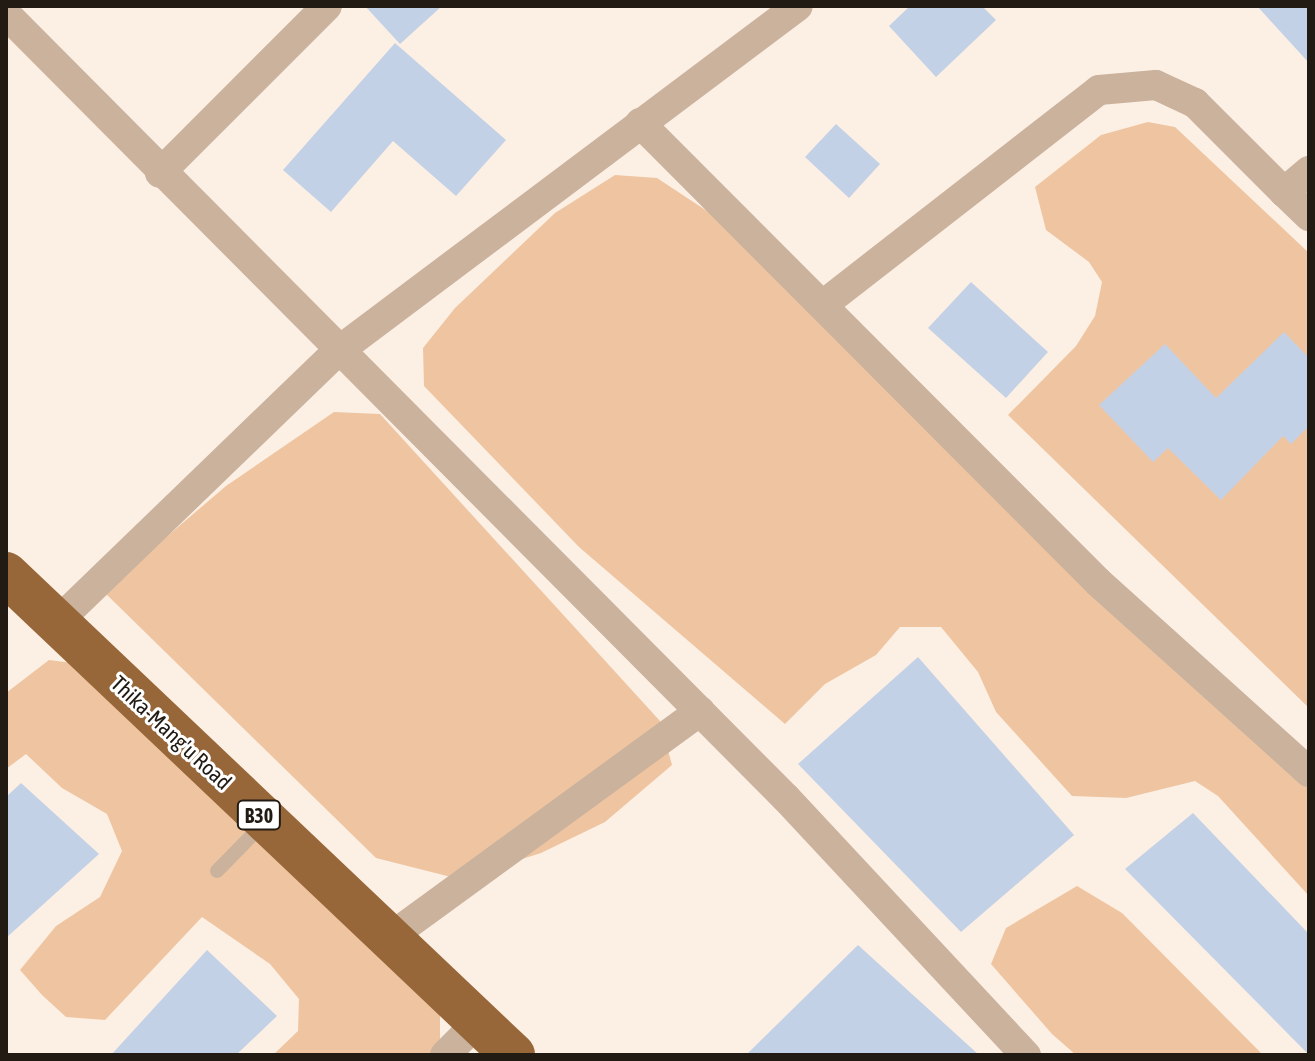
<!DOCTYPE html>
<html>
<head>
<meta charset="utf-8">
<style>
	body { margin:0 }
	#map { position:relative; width:1315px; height:1061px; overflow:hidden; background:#fcefe4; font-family:"Asap Condensed",sans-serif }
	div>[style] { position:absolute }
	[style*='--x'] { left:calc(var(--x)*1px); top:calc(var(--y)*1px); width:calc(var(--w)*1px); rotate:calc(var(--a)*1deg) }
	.green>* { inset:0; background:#efc5a1 }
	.building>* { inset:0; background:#c3d1e6 }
	.lane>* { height:14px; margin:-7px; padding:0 7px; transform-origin:7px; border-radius:7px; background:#cab29d }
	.street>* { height:30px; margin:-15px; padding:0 15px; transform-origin:15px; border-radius:15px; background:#cab29d }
	.highway>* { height:44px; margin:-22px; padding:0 22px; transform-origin:22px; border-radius:22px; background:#986739 }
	span { translate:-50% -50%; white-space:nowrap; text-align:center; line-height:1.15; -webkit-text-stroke:6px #fff; paint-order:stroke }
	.shield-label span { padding:2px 6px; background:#fff; border:2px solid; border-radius:6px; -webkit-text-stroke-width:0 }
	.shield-label { font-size:20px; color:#221b14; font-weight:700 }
	.street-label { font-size:22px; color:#221b14 }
	.frame { position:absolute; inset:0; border:8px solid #221b14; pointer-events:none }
</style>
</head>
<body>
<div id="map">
	<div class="green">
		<div style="clip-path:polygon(1148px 122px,1175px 127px,1309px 253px,1309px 708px,1008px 415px,1076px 346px,1095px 316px,1102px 282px,1089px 262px,1046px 230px,1035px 187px,1101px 135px)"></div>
		<div style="clip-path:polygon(615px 175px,657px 178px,713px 215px,1309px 773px,1309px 896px,1218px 796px,1195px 781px,1126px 798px,1072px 796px,996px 712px,978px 672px,941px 627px,900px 627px,876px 655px,825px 684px,785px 724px,579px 547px,424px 386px,423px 348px,455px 308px,555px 213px)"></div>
		<div style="clip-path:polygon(334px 412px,380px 414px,660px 721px,672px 765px,605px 822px,541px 853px,459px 879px,376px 858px,103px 591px,226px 486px)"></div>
		<div style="clip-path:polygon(49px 660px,81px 664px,440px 1011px,440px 1055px,273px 1055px,298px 1031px,299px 999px,270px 964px,202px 917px,105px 1020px,66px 1017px,42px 995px,20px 970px,56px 926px,100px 897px,122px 851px,107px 814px,62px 788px,26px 754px,6px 769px,6px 693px)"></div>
		<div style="clip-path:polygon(1077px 886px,1122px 913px,1263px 1055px,1076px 1055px,1052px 1034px,991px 964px,1006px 928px)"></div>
	</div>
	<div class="building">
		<div style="clip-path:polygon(365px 6px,442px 6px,400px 44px)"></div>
		<div style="clip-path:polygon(910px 6px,982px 6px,996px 20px,936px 77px,889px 26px)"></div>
		<div style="clip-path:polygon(1257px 6px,1309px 6px,1309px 63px)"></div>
		<div style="clip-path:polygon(395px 43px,506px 140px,456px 196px,393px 141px,331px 212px,283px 170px)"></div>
		<div style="clip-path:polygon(836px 124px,880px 164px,849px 198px,805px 157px)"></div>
		<div style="clip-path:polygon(971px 282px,1048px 352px,1006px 398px,928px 328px)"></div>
		<div style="clip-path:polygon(1284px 332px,1309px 358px,1309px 426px,1291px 444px,1283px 436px,1221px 500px,1168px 448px,1153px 462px,1099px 405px,1165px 344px,1216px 398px)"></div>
		<div style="clip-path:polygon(918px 657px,1074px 835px,961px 932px,798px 764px)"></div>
		<div style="clip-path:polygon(21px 783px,99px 854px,6px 938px,6px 797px)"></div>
		<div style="clip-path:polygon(1193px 813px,1309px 934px,1309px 1055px,1125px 869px)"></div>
		<div style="clip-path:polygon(858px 945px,979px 1055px,746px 1055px)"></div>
		<div style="clip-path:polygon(207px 950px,277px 1016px,236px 1055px,111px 1055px)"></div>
	</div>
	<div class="lane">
		<div style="--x:217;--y:871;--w:64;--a:-45.6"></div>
	</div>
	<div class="street">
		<div style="--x:6;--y:14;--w:1106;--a:45.15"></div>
		<div style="--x:786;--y:798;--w:352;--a:47"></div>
		<div style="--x:640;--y:123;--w:648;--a:45.06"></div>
		<div style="--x:1098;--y:582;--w:284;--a:42"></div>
		<div style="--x:160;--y:173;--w:236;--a:-45"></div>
		<div style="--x:1284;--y:192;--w:35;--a:44"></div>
		<div style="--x:824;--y:304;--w:348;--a:-37.9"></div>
		<div style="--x:1099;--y:90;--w:57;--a:-5"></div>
		<div style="--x:1156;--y:85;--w:43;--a:24.8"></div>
		<div style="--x:1195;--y:103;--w:126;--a:45"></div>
		<div style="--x:1284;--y:192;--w:33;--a:-40"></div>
		<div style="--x:55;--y:624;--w:392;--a:-44"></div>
		<div style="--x:337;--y:352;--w:576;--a:-36.89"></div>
		<div style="--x:389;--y:938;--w:385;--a:-36.1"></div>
		<div style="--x:445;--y:1055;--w:47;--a:-45"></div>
	</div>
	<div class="highway">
		<div style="--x:6;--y:574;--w:699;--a:43.49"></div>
	</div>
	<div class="shield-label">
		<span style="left:259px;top:815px">B30</span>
	</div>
	<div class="street-label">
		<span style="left:171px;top:733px;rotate:43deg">Thika-Mang'u Road</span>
	</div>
	<div class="frame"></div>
</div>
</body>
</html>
